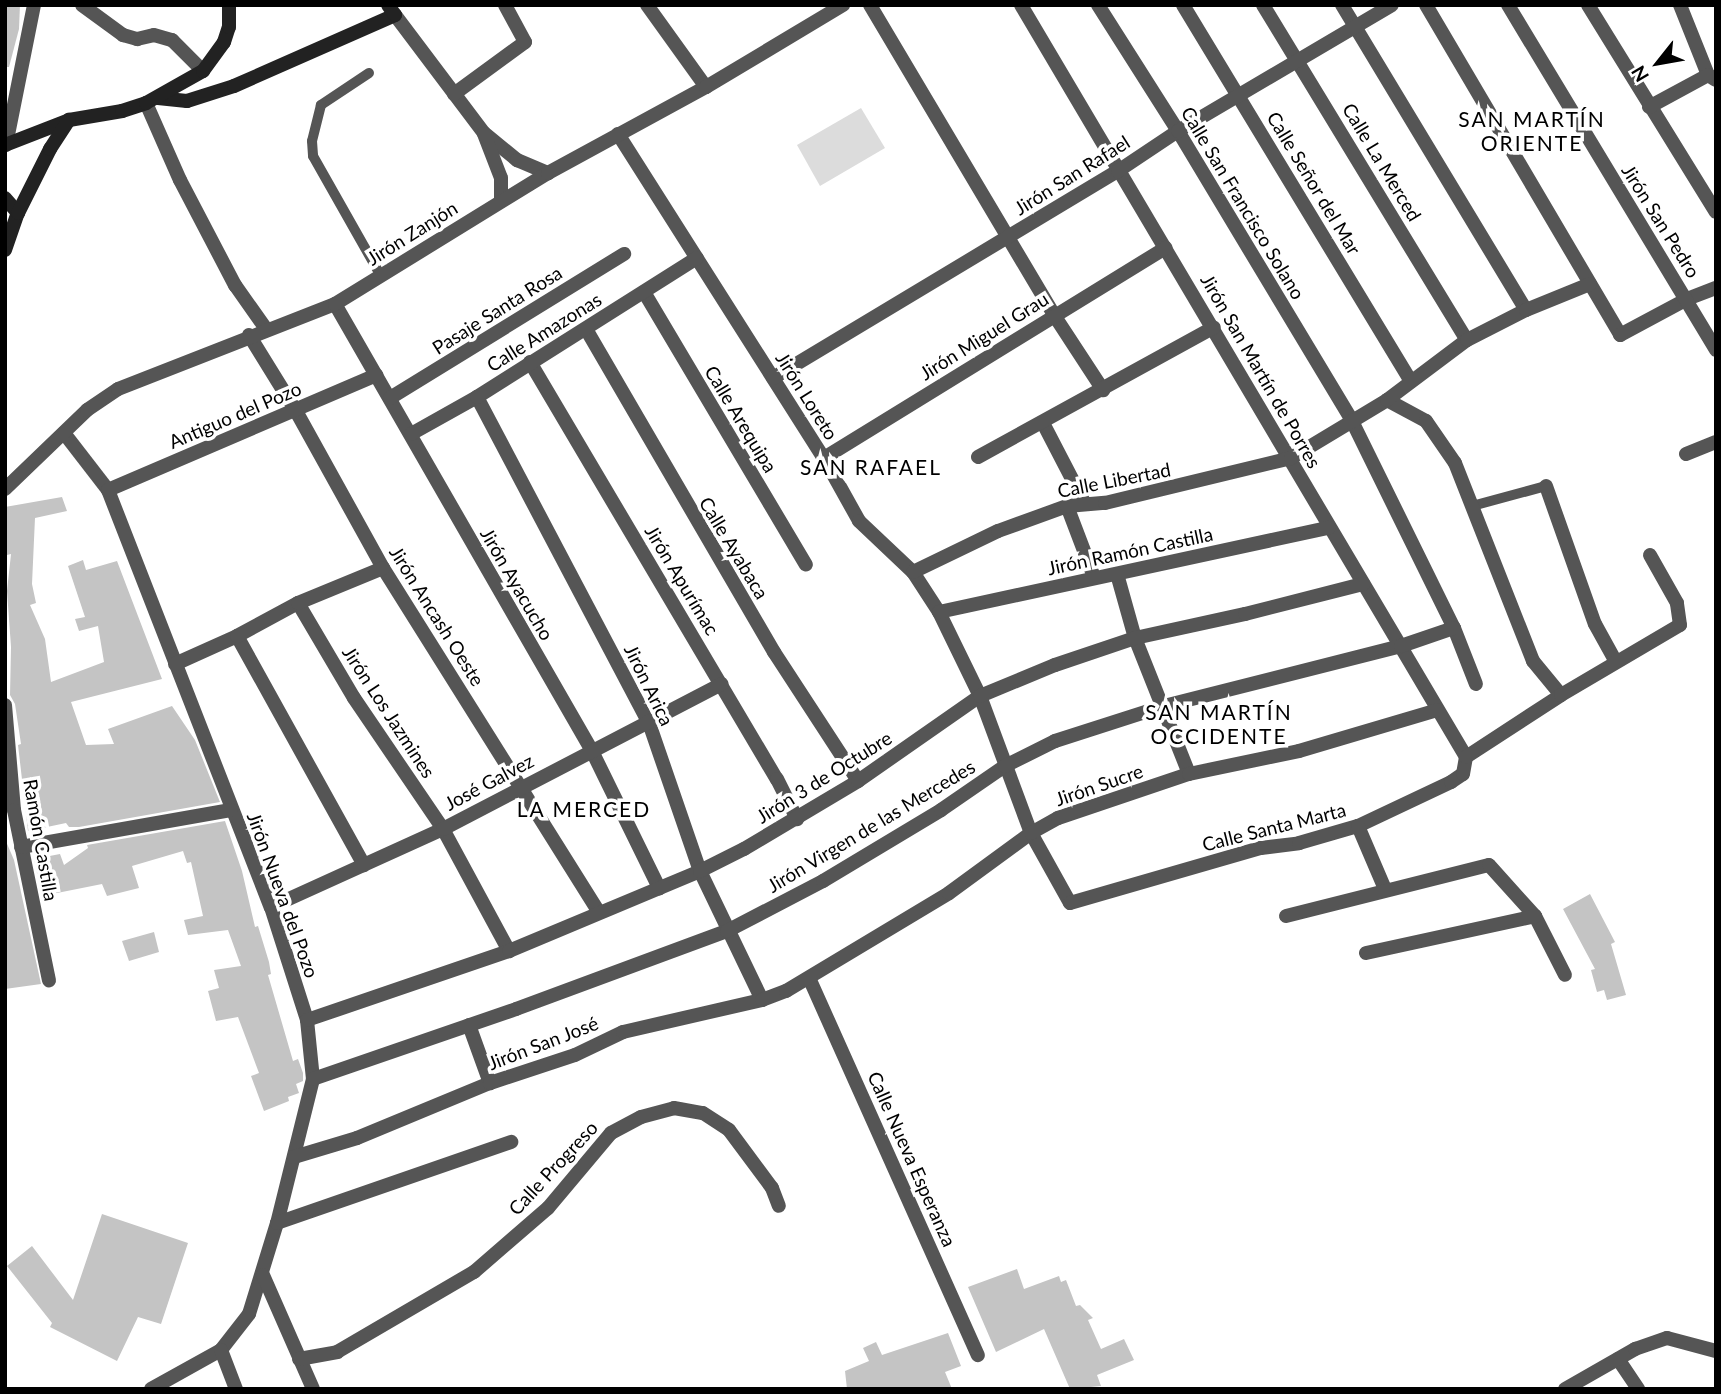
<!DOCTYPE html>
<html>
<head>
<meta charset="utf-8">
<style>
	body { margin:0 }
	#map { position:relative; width:1721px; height:1394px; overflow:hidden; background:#fff; font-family:Lato,sans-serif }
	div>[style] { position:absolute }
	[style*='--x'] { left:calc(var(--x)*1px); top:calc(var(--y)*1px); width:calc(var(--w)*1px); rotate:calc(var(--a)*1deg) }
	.green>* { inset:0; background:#dcdcdc }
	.building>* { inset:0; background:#c4c4c4 }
	.lane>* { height:10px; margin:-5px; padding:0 5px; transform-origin:5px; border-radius:5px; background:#555 }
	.street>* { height:14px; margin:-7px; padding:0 7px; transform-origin:7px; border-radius:7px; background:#555 }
	.secondary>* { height:14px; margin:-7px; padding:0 7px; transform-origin:7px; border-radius:7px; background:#222 }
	span { translate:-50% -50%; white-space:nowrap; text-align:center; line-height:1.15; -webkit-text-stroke:7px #fff; paint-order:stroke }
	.street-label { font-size:19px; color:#000 }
	.neighbourhood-label { font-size:21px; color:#000; letter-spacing:2px }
	.frame { position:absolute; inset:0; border:7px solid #000; pointer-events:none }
	.north { position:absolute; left:1623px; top:28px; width:70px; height:70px; -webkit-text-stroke:5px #fff; paint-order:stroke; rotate:239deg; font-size:19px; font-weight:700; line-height:28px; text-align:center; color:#000 }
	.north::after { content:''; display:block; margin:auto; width:24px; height:32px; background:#000; clip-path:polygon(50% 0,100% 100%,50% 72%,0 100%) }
</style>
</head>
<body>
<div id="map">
	<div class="green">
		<div style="clip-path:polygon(861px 108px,885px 148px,820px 186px,797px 145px)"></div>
	</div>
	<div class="building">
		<div style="clip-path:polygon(5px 5px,20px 5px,19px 29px,9px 67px,5px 67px)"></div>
		<div style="clip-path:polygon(62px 497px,67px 511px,35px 518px,32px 584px,36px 603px,30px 605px,45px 639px,51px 682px,104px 662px,98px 626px,79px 631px,75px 619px,85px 617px,68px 566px,83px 560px,86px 570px,117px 561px,162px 679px,71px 702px,86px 745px,114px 744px,108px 729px,172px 706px,195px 740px,220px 802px,79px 827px,69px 827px,66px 823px,28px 831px,18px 745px,21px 744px,15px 704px,10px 695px,11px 647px,7px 591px,11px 554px,7px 555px,5px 507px)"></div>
		<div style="clip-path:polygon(225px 821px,242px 871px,255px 927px,258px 926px,269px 962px,271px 974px,268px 975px,293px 1061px,298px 1059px,303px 1073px,303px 1081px,296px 1084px,299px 1093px,288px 1097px,289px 1101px,264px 1111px,251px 1076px,259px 1073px,238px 1017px,216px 1021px,208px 991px,219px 988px,214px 970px,241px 966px,228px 930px,188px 935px,184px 920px,203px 916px,191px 862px,187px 863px,183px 851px,132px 866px,139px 888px,107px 896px,102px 884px,42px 896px,34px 859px,60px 854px,64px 865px,88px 848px,87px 845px)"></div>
		<div style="clip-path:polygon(5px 839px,14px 860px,41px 984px,5px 989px)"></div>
		<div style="clip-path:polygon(1590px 894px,1615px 942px,1611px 944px,1626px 995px,1607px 1000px,1604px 990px,1597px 992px,1591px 970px,1595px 969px,1563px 909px)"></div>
		<div style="clip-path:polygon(154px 932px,159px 952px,129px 961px,122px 941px)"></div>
		<div style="clip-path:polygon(102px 1214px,188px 1243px,161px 1324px,138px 1317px,117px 1361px,50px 1327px,52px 1323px,7px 1266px,32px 1246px,73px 1300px)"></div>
		<div style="clip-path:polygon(1017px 1269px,1024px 1289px,1059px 1276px,1061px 1282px,1066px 1280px,1076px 1306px,1080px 1305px,1093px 1318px,1088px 1320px,1101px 1349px,1124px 1339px,1134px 1360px,1097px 1375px,1101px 1386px,1070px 1389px,1044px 1329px,996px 1352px,968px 1287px)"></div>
		<div style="clip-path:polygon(948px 1333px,961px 1366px,945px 1372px,952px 1389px,847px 1389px,845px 1371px,869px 1361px,863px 1348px,876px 1342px,882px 1355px)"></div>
	</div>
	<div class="lane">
		<div style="--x:369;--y:73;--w:58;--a:146.3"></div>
		<div style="--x:321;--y:105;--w:37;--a:104"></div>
		<div style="--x:312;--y:141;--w:15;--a:86"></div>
		<div style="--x:313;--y:156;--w:138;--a:60.5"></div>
		<div style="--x:1472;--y:506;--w:77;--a:-15.1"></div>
	</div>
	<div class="street">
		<div style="--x:82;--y:5;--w:51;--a:36.2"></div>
		<div style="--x:123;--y:35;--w:15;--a:16"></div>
		<div style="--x:137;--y:39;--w:17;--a:-13"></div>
		<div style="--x:154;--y:35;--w:19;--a:16"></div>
		<div style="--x:172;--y:40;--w:44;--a:45"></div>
		<div style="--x:647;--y:5;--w:101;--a:54.3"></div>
		<div style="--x:870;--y:5;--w:360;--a:59.3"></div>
		<div style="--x:1054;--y:315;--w:90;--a:56.8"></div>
		<div style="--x:1021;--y:5;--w:874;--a:59.38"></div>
		<div style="--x:1098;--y:5;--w:149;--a:57.6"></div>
		<div style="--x:1178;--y:131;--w:338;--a:59"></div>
		<div style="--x:1352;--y:421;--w:231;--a:63.8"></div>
		<div style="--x:1454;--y:628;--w:60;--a:68.6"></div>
		<div style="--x:1183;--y:5;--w:440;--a:58.8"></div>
		<div style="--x:1263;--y:5;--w:392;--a:58.7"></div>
		<div style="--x:1342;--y:5;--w:356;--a:58.9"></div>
		<div style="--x:1426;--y:5;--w:383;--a:59.5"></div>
		<div style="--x:1620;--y:335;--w:76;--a:-28.2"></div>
		<div style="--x:1687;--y:299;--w:31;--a:-21"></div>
		<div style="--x:1508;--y:5;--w:403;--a:58.9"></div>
		<div style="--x:1588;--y:5;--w:243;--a:58.3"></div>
		<div style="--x:1680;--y:5;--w:75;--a:68.2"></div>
		<div style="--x:1708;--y:75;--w:9;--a:32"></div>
		<div style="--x:395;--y:15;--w:148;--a:53"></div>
		<div style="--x:484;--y:133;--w:43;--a:39.3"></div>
		<div style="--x:517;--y:160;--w:34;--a:23"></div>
		<div style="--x:454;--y:94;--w:88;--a:-36.2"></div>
		<div style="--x:525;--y:42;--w:42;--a:-118.4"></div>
		<div style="--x:146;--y:103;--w:84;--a:66.2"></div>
		<div style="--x:180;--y:180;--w:119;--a:62.4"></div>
		<div style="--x:235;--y:285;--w:54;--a:54.8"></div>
		<div style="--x:1649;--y:107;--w:67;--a:-28.5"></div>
		<div style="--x:484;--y:134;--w:47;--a:68.9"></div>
		<div style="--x:501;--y:178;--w:23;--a:90"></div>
		<div style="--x:618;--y:134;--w:384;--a:57.6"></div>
		<div style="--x:824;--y:458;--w:72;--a:60.9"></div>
		<div style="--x:859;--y:521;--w:74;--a:43.4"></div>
		<div style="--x:913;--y:572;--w:48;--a:57"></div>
		<div style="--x:939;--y:612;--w:93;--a:64"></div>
		<div style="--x:980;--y:696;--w:146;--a:69.6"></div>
		<div style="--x:1031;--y:833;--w:80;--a:60.9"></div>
		<div style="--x:1070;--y:903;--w:199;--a:-16.1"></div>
		<div style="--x:1261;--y:848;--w:38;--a:-7"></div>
		<div style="--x:1299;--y:843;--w:61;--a:-16.1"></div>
		<div style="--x:1358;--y:826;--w:103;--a:-25.3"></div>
		<div style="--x:1451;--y:782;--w:14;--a:-34"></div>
		<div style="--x:1463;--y:774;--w:17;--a:-80"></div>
		<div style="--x:6;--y:145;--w:143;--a:-78.7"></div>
		<div style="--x:644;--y:292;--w:317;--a:59.3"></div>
		<div style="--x:335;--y:304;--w:516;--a:60.1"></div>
		<div style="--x:592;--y:751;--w:153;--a:63.9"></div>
		<div style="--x:586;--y:329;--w:374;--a:59.8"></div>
		<div style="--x:774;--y:652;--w:154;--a:56.9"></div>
		<div style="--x:249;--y:335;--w:89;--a:58.3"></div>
		<div style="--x:296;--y:411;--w:179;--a:61"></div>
		<div style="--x:383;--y:568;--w:406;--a:57.9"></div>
		<div style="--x:530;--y:362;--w:485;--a:59.4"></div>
		<div style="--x:777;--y:779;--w:45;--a:63.4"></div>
		<div style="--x:773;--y:378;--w:402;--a:-31"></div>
		<div style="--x:1118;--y:171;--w:72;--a:-33.7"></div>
		<div style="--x:1178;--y:131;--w:248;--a:-30.5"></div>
		<div style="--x:477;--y:397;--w:369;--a:62.2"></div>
		<div style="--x:649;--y:723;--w:157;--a:71"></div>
		<div style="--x:700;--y:871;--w:143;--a:64.3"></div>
		<div style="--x:390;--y:398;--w:275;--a:-31.6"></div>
		<div style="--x:1387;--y:400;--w:44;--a:28.3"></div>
		<div style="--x:1426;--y:421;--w:51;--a:55.4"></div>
		<div style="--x:1455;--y:463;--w:213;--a:68.5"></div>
		<div style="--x:1533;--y:661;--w:44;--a:50.5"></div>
		<div style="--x:1043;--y:423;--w:91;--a:62.6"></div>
		<div style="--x:64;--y:433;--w:72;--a:52.3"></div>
		<div style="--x:108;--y:490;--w:448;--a:68.7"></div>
		<div style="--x:271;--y:907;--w:119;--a:72.3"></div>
		<div style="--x:307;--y:1020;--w:59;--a:84.2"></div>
		<div style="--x:313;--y:1079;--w:148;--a:104"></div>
		<div style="--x:277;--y:1223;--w:95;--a:107.1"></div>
		<div style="--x:249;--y:1314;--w:46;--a:127.9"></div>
		<div style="--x:221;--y:1350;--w:80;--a:150.9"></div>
		<div style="--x:411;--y:434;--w:76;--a:-29.3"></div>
		<div style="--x:477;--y:397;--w:260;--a:-32.3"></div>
		<div style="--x:1686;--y:454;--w:32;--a:-22"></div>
		<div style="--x:978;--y:457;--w:269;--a:-28.8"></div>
		<div style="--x:824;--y:458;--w:401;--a:-31.6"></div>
		<div style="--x:1546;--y:486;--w:146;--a:70.5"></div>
		<div style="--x:1595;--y:624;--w:43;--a:61.1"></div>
		<div style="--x:5;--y:489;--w:114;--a:-43.9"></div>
		<div style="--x:87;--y:410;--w:37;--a:-34"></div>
		<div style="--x:118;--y:389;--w:233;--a:-21.4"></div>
		<div style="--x:335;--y:304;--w:250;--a:-31.6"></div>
		<div style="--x:548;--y:173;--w:180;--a:-28.6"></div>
		<div style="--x:706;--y:87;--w:160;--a:-30.9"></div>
		<div style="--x:108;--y:490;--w:292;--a:-23.2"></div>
		<div style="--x:1067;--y:506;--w:76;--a:69.2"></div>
		<div style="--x:913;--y:572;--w:94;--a:-25.8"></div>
		<div style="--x:998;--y:531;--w:73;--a:-19.9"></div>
		<div style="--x:1067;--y:506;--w:38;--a:-5"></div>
		<div style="--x:1105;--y:503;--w:191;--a:-13.6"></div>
		<div style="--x:1291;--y:458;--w:112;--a:-31.1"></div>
		<div style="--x:1387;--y:400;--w:100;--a:-36.9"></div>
		<div style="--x:1467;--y:340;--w:66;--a:-27"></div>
		<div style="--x:1526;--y:310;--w:69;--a:-22.1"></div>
		<div style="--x:1117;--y:574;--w:66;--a:74.3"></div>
		<div style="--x:1135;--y:638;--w:146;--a:68.3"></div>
		<div style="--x:298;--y:603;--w:110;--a:59.5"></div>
		<div style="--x:354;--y:698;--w:158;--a:55.8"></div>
		<div style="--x:443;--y:829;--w:139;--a:61.6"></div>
		<div style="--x:939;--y:612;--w:399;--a:-12.2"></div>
		<div style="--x:237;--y:636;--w:262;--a:61"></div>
		<div style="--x:175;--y:664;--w:68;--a:-24.3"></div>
		<div style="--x:237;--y:636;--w:69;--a:-28.4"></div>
		<div style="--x:298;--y:603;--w:92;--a:-22.4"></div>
		<div style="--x:5;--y:705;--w:105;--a:85.1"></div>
		<div style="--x:14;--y:810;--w:174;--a:78.4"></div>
		<div style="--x:1466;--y:757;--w:113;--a:-33.1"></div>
		<div style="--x:1561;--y:695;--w:138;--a:-30.5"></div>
		<div style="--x:1680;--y:625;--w:22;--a:-98"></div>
		<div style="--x:1677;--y:603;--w:55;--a:-119.4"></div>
		<div style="--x:1358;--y:826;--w:69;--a:66.8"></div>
		<div style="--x:21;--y:847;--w:213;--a:-10"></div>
		<div style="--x:271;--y:907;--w:189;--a:-24.4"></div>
		<div style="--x:443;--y:829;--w:314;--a:-27.5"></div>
		<div style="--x:1286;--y:916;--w:209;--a:-14.1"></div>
		<div style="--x:1489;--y:865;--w:69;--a:48"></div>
		<div style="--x:1535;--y:916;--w:66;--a:63"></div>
		<div style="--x:1366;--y:953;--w:173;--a:-12.3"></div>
		<div style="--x:810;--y:980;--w:411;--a:65.9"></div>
		<div style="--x:307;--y:1020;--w:213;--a:-18.9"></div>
		<div style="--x:509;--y:951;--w:207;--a:-22.7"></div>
		<div style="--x:700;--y:871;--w:49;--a:-26.6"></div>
		<div style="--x:744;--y:849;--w:133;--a:-30.8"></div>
		<div style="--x:858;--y:781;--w:149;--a:-34.9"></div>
		<div style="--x:980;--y:696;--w:81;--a:-22.5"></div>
		<div style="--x:1055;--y:665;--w:84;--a:-18.6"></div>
		<div style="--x:1135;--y:638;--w:113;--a:-12.3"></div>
		<div style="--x:1245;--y:614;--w:122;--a:-14.3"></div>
		<div style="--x:469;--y:1025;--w:62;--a:70.1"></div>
		<div style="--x:313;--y:1079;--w:215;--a:-19"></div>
		<div style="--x:516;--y:1009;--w:225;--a:-20.3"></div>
		<div style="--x:727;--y:931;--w:108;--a:-27.5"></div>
		<div style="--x:823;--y:881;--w:138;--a:-31"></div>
		<div style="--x:941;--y:810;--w:78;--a:-34.5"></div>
		<div style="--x:1005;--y:766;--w:56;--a:-26.6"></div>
		<div style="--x:1055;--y:741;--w:114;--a:-17.8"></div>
		<div style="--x:1164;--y:706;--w:244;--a:-14.2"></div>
		<div style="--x:1401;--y:646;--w:56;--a:-18.8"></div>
		<div style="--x:294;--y:1157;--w:66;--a:-16.8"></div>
		<div style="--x:357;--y:1138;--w:144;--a:-22.5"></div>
		<div style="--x:490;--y:1083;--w:89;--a:-18.2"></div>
		<div style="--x:575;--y:1055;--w:53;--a:-25.6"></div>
		<div style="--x:623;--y:1032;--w:143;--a:-13"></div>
		<div style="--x:762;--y:1000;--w:26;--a:-21"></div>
		<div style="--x:786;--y:991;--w:190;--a:-31"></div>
		<div style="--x:949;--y:893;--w:102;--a:-36.2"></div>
		<div style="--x:1031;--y:833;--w:31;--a:-29"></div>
		<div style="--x:1058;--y:818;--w:138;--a:-18.6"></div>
		<div style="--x:1189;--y:774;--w:112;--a:-11.8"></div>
		<div style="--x:1299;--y:751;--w:144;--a:-16.5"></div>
		<div style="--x:277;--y:1223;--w:248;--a:-19.1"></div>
		<div style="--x:263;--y:1275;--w:124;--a:66.3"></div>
		<div style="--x:221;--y:1350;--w:42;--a:69"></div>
		<div style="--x:299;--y:1359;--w:39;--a:-10"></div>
		<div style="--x:337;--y:1352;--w:159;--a:-30.3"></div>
		<div style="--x:474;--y:1272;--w:98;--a:-40.9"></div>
		<div style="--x:548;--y:1208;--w:98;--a:-50"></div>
		<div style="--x:611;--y:1133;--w:34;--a:-28"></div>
		<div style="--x:641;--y:1117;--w:34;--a:-15"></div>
		<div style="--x:674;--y:1108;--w:29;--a:10"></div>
		<div style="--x:703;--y:1113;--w:31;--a:33"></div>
		<div style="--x:729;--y:1130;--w:72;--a:53.4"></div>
		<div style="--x:772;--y:1188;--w:19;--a:69"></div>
		<div style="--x:1618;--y:1359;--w:36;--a:56"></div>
		<div style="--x:1565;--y:1389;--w:81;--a:-29.7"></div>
		<div style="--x:1635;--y:1349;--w:34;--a:-19"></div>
		<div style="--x:1667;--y:1338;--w:51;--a:14.9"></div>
	</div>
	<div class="secondary">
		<div style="--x:158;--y:98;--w:29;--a:6"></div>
		<div style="--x:187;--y:101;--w:49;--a:-17.7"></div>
		<div style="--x:234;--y:86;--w:176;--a:-23.8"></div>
		<div style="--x:395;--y:15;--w:12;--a:-125"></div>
		<div style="--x:5;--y:145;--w:69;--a:-21.3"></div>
		<div style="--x:69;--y:120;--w:54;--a:-9.6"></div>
		<div style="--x:122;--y:111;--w:25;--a:-18"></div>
		<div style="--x:146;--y:103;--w:65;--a:-29.3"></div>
		<div style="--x:203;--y:71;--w:36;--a:-54"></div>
		<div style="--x:224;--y:42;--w:16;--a:-72"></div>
		<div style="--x:229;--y:27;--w:22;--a:-90"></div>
		<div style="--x:5;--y:198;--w:20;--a:49"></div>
		<div style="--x:5;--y:250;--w:39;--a:-71"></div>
		<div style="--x:18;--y:213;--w:72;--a:-63.4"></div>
		<div style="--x:50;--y:149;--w:35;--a:-57"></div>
	</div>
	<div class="street-label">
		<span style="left:1382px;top:162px;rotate:59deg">Calle La Merced</span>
		<span style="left:1072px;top:175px;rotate:-32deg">Jirón San Rafael</span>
		<span style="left:1314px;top:183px;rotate:59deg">Calle Señor del Mar</span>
		<span style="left:1243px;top:203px;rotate:59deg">Calle San Francisco Solano</span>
		<span style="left:1661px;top:221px;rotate:58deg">Jirón San Pedro</span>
		<span style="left:412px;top:233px;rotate:-32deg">Jirón Zanjón</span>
		<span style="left:497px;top:310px;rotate:-32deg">Pasaje Santa Rosa</span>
		<span style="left:544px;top:332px;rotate:-32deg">Calle Amazonas</span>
		<span style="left:984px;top:336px;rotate:-32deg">Jirón Miguel Grau</span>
		<span style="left:1261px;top:371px;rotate:60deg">Jirón San Martín de Porres</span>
		<span style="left:807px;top:396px;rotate:58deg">Jirón Loreto</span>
		<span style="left:235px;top:415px;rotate:-23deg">Antiguo del Pozo</span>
		<span style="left:741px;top:419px;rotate:59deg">Calle Arequipa</span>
		<span style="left:1114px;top:480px;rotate:-11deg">Calle Libertad</span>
		<span style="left:734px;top:548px;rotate:59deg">Calle Ayabaca</span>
		<span style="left:1130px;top:551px;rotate:-12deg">Jirón Ramón Castilla</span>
		<span style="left:682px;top:580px;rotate:59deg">Jirón Apurímac</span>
		<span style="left:517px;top:584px;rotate:60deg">Jirón Ayacucho</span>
		<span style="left:437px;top:616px;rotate:58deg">Jirón Ancash Oeste</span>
		<span style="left:649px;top:685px;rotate:64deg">Jirón Arica</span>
		<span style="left:389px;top:712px;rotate:57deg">Jirón Los Jazmines</span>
		<span style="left:824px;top:777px;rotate:-32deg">Jirón 3 de Octubre</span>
		<span style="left:489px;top:782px;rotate:-28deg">José Galvez</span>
		<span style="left:1099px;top:785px;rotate:-19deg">Jirón Sucre</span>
		<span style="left:871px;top:826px;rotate:-31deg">Jirón Virgen de las Mercedes</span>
		<span style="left:1274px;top:827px;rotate:-14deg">Calle Santa Marta</span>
		<span style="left:41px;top:840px;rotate:80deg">Ramón Castilla</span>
		<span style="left:283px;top:895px;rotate:70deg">Jirón Nueva del Pozo</span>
		<span style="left:543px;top:1043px;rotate:-21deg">Jirón San José</span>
		<span style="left:912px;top:1159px;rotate:66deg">Calle Nueva Esperanza</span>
		<span style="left:553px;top:1168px;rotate:-47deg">Calle Progreso</span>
	</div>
	<div class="neighbourhood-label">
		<span style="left:1532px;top:131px">SAN MARTÍN<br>ORIENTE</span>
		<span style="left:871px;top:467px">SAN RAFAEL</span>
		<span style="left:1219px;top:724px">SAN MARTÍN<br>OCCIDENTE</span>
		<span style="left:584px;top:809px">LA MERCED</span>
	</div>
	<div class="frame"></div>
	<div class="north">N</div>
</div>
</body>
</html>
